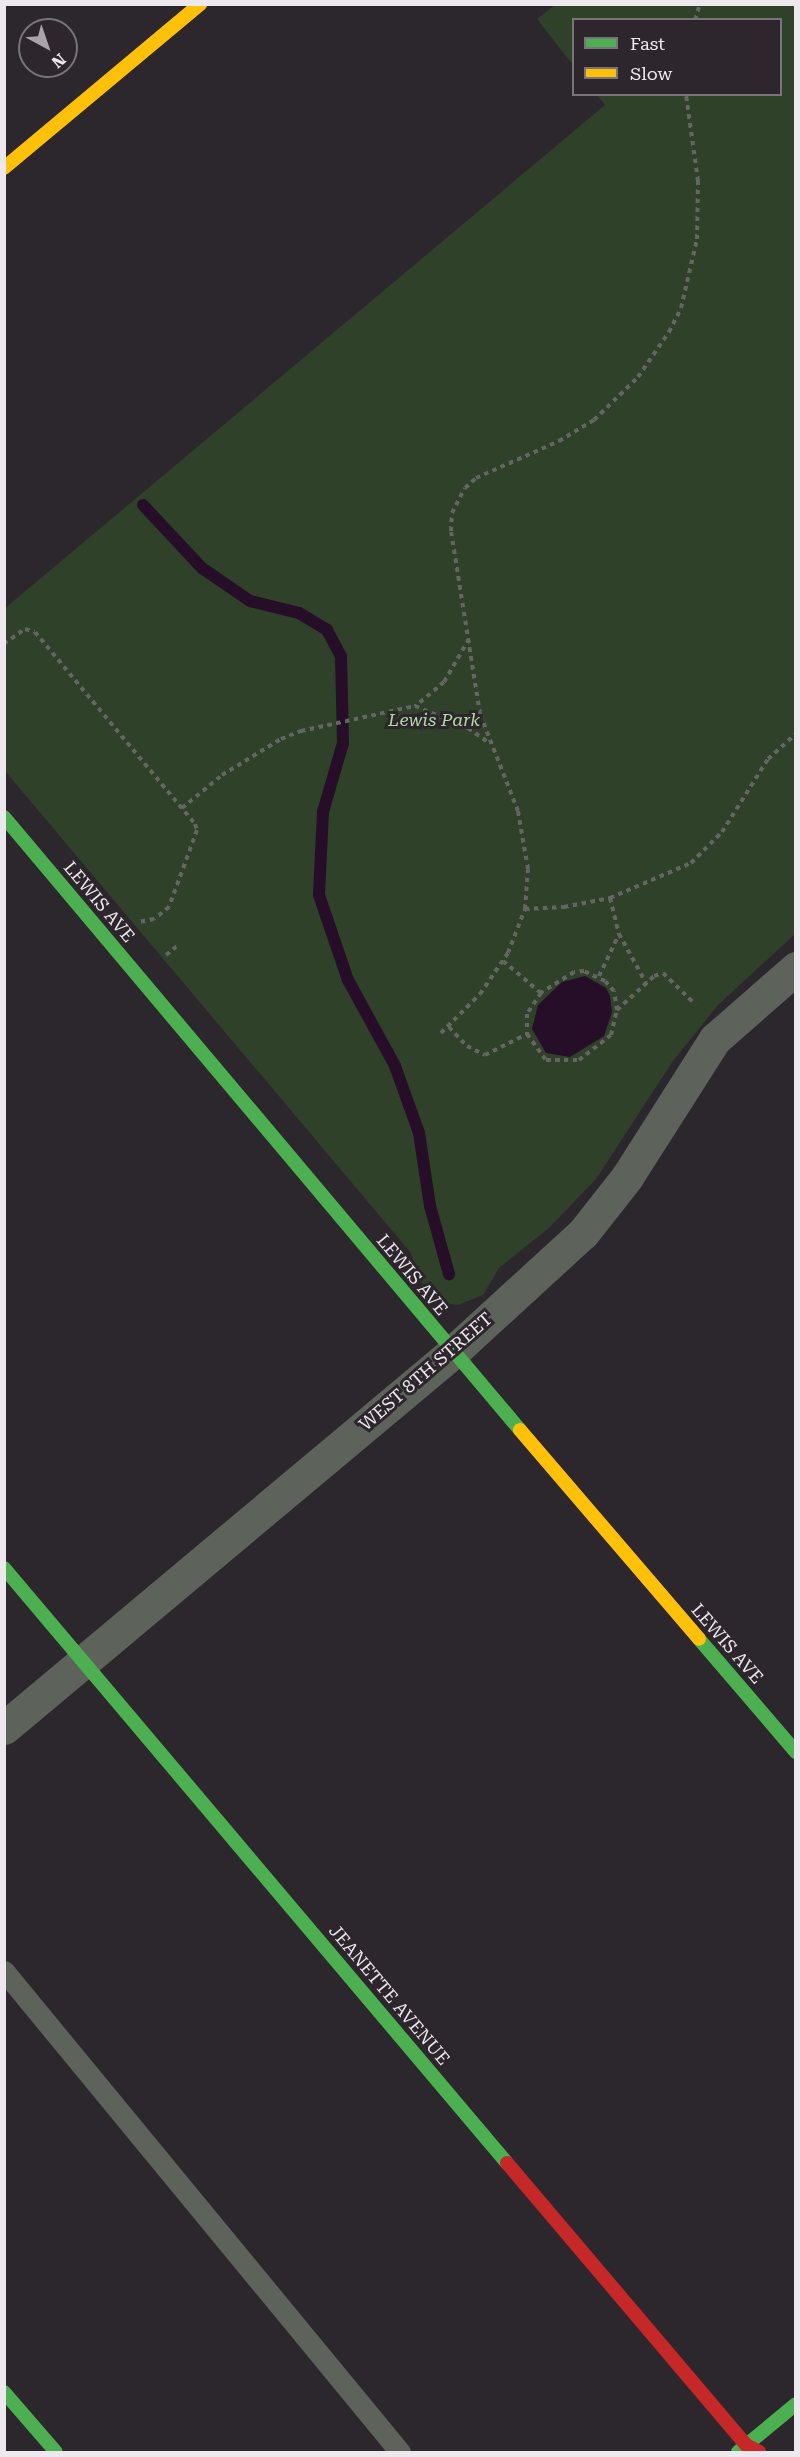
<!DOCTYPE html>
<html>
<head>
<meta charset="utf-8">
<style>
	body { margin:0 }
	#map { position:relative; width:800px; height:2457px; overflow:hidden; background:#2c272c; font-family:"Roboto Serif",serif }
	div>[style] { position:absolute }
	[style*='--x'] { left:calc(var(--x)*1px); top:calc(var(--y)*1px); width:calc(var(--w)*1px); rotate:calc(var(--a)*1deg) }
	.green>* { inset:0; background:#2f4129 }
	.water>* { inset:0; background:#270e28 }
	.stream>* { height:12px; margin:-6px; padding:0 6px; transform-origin:6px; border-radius:6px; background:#270e28 }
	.path>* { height:4px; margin-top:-2px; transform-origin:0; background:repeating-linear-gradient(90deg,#636662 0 4.5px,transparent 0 9px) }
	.lane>* { height:21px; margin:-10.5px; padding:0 10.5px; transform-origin:10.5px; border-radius:10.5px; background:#5d635b }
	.street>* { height:33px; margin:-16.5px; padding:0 16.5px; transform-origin:16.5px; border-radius:16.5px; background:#5d635b }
	.fast>* { height:14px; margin:-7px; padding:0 7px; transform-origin:7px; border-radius:7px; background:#4caf50 }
	.slow>* { height:14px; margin:-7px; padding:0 7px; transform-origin:7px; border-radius:7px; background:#ffc107 }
	.jam>* { height:14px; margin:-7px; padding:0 7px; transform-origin:7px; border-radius:7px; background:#c62828 }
	span { translate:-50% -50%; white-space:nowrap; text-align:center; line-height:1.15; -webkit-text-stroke:6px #2d262d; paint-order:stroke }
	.park-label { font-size:18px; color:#b0dca2; font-style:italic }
	.street-label { font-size:18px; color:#ece8ed }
	.frame { position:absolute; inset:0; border:6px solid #ece8ed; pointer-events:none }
	.legend { position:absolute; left:572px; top:18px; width:210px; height:78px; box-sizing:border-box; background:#2d262d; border:2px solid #79747a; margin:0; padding:8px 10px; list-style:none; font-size:18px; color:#ece8ed }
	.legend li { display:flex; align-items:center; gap:12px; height:30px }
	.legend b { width:30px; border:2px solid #79747a }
	.north { position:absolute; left:18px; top:18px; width:60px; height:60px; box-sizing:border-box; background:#2d262d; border:2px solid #79747a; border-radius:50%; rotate:140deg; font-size:16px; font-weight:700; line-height:24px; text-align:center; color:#ece8ed }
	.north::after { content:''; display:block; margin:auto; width:21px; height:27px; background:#a9a4a9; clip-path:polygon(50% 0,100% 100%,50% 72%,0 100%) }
</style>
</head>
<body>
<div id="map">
	<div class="green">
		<div style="clip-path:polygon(555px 5px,795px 5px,795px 934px,718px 1005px,673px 1061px,596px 1179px,550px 1227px,499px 1268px,483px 1295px,458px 1305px,444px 1303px,429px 1293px,418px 1278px,411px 1253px,5px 771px,4px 609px,605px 105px,597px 95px,780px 94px,780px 20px,574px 20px,573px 65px,537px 19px)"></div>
	</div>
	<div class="water">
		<div style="clip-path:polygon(585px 976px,606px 988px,610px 996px,612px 1012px,604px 1036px,570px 1057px,546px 1053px,532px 1029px,538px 1005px,562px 982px)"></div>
	</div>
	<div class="stream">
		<div style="--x:143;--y:505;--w:86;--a:46.9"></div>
		<div style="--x:202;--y:568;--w:58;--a:34.5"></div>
		<div style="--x:250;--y:601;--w:50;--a:13.8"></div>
		<div style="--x:299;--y:613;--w:33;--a:31"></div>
		<div style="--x:327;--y:630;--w:30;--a:62"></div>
		<div style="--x:341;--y:656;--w:87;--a:88.7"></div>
		<div style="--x:343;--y:743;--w:72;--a:106.2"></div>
		<div style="--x:323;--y:812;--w:83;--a:92.8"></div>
		<div style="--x:319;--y:895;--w:90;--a:71.2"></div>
		<div style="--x:348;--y:980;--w:98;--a:61.3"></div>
		<div style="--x:395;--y:1066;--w:71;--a:70.3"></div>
		<div style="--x:419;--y:1133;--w:74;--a:81.4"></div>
		<div style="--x:430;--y:1206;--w:71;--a:74.4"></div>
	</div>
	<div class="path">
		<div style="--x:695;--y:20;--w:17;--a:-73"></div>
		<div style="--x:469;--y:639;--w:50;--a:120.2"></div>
		<div style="--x:444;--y:682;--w:38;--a:140"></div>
		<div style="--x:415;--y:706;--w:57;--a:22.5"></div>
		<div style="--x:468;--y:728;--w:24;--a:35"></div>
		<div style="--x:4;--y:644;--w:26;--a:-36"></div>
		<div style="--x:25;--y:629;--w:10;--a:17"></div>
		<div style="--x:35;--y:632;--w:250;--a:50.2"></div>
		<div style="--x:195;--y:824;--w:6;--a:72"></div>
		<div style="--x:197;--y:830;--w:82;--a:110"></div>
		<div style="--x:169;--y:907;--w:19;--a:141"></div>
		<div style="--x:154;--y:919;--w:16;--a:169"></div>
		<div style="--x:182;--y:808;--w:52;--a:-39.5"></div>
		<div style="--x:222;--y:775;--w:69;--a:-31.4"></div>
		<div style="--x:281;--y:739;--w:22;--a:-22"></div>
		<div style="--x:301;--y:731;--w:117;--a:-12.4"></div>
		<div style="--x:610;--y:898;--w:37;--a:76"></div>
		<div style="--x:525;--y:909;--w:39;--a:-3"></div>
		<div style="--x:564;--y:907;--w:47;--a:-11.1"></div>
		<div style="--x:610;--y:898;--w:88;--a:-23.4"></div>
		<div style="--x:691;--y:863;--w:44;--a:-45"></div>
		<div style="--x:722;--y:832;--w:86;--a:-57.8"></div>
		<div style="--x:768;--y:759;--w:38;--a:-42"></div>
		<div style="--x:166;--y:955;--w:14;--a:-39"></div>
		<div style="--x:503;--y:961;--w:50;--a:40.1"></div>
		<div style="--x:599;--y:976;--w:47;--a:-64.5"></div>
		<div style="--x:619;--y:934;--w:56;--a:61.1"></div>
		<div style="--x:617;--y:1010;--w:19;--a:-99"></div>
		<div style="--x:614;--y:991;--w:13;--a:-132"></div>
		<div style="--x:605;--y:981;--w:23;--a:-155"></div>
		<div style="--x:584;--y:971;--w:10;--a:174"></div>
		<div style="--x:574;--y:972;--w:39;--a:148"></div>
		<div style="--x:541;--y:993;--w:25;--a:124"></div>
		<div style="--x:527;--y:1014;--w:20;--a:90"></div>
		<div style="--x:527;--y:1034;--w:32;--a:54"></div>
		<div style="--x:546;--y:1060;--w:33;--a:0"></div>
		<div style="--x:579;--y:1060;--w:41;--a:-38"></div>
		<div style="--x:611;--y:1035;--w:26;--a:-77"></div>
		<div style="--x:617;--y:1010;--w:50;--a:-42.6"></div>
		<div style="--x:654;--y:976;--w:9;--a:-18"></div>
		<div style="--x:663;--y:973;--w:45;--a:44.1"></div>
		<div style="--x:449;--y:1027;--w:26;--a:47"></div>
		<div style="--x:467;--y:1046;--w:20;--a:27"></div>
		<div style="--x:485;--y:1055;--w:47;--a:-26.6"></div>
		<div style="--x:441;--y:1033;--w:55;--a:-45"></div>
		<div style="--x:480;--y:994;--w:50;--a:-55.7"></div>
		<div style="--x:508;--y:953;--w:47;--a:-68.9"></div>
		<div style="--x:525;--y:909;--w:40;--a:-85.7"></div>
		<div style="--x:528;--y:869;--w:59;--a:-99.8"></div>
		<div style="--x:518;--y:811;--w:104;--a:-111.4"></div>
		<div style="--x:480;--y:714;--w:185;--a:-99"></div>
		<div style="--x:451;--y:531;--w:18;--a:-87"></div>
		<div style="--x:452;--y:513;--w:28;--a:-63"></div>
		<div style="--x:465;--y:488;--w:15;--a:-42"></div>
		<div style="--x:476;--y:478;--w:91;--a:-24"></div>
		<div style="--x:559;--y:441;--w:41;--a:-31"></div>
		<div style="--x:594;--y:420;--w:62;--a:-44.3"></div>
		<div style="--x:638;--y:377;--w:55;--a:-55.4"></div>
		<div style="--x:669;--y:332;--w:27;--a:-63"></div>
		<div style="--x:681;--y:308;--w:71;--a:-76.9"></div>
		<div style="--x:697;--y:239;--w:58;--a:-89"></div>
		<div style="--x:698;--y:181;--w:88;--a:-97.9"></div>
	</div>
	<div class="lane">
		<div style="--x:4;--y:1971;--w:623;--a:50.54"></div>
	</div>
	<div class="street">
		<div style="--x:4;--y:1728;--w:586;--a:-39.94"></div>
		<div style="--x:453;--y:1352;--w:176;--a:-42.5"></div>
		<div style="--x:583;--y:1233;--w:71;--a:-51.8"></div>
		<div style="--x:627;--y:1177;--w:164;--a:-57.5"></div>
		<div style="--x:715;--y:1039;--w:108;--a:-41.2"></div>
	</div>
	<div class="fast">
		<div style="--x:4;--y:817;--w:801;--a:49.91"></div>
		<div style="--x:4;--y:1568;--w:779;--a:49.79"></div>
		<div style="--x:699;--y:1639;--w:149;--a:49.4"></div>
		<div style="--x:4;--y:2392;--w:79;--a:49.1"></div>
		<div style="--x:738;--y:2452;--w:75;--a:-39.6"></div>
	</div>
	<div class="slow">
		<div style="--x:4;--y:168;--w:256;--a:-39.9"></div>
		<div style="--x:520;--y:1430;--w:275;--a:49.4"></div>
	</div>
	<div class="jam">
		<div style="--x:507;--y:2163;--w:370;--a:49.7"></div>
		<div style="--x:746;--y:2445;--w:15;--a:28"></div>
	</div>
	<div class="park-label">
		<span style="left:434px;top:720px">Lewis Park</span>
	</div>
	<div class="street-label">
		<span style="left:99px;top:902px;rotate:50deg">LEWIS AVE</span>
		<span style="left:412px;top:1275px;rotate:50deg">LEWIS AVE</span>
		<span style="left:426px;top:1372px;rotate:-41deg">WEST 8TH STREET</span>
		<span style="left:727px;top:1644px;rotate:49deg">LEWIS AVE</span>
		<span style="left:389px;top:1995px;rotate:50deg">JEANETTE AVENUE</span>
	</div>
	<div class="frame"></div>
	<ul class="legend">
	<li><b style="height:8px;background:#4caf50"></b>Fast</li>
	<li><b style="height:8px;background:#ffc107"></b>Slow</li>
	</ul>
	<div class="north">N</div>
</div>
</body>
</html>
